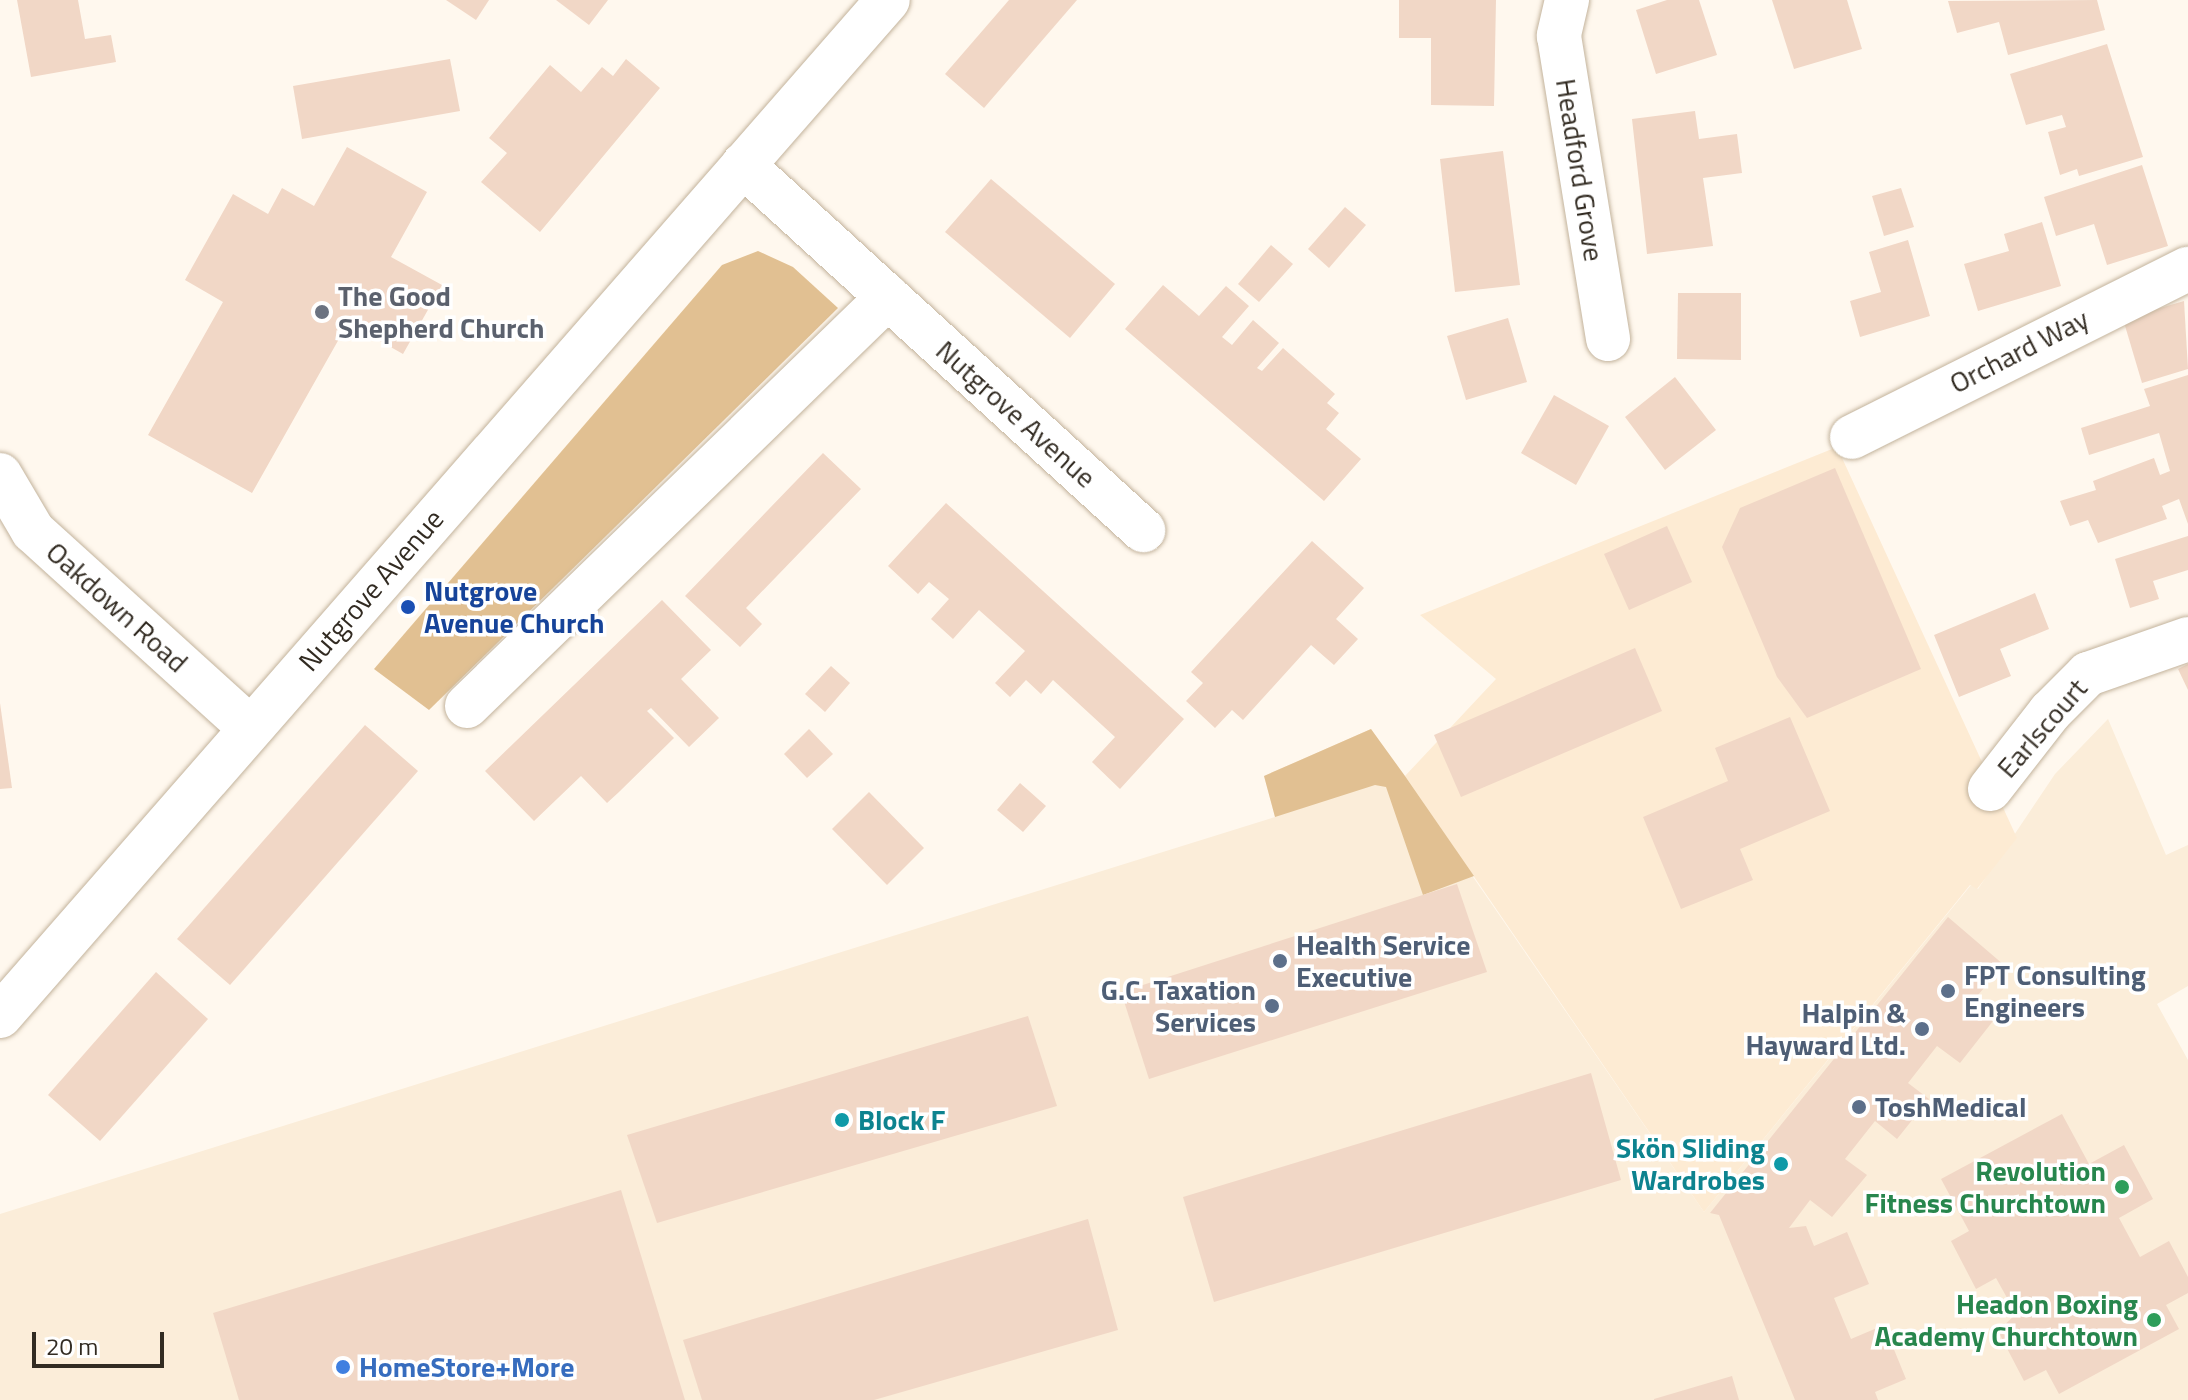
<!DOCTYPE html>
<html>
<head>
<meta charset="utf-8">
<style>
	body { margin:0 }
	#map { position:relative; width:2188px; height:1400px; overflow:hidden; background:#fff8ee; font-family:"Titillium Web",sans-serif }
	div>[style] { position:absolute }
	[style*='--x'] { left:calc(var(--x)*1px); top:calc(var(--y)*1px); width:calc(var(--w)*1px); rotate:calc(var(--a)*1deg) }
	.commercial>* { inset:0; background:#fbedd9 }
	.built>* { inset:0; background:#fdebd3 }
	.green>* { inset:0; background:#e1c092 }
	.building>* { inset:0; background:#f1d7c6 }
	.roads { filter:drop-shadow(0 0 2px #c3b39c) drop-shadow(0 0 2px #c3b39c) }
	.minor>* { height:44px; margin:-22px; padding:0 22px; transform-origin:22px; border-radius:22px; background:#fff }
	.secondary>* { height:44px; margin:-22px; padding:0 22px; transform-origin:22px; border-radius:22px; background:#fff }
	.dots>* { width:22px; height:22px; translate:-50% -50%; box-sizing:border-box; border:4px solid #fff; border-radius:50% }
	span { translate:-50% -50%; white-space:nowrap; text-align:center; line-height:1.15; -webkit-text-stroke:7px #fff; paint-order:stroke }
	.street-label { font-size:28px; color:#322b22 }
	.worship-label { font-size:28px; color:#5b616d; font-weight:700 }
	.left { translate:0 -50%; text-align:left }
	.transit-label { font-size:28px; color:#164399; font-weight:700 }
	.service-label { font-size:28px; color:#4e5e75; font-weight:700 }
	.right { translate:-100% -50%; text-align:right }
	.culture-label { font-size:28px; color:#0d838f; font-weight:700 }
	.leisure-label { font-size:28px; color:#27864d; font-weight:700 }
	.shop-label { font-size:28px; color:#366cbe; font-weight:700 }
	.scale { position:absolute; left:32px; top:1332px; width:132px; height:36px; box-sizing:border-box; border:4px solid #322b22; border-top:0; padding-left:10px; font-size:24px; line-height:28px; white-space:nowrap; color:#322b22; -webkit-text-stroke:6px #fff; paint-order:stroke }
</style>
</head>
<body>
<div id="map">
	<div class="commercial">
		<div style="clip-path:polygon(2108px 719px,2166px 855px,2188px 845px,2188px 986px,2157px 1004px,2188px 1060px,2188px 1400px,0 1400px,0 1214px,1275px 817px,1264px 776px,1371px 729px,1704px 1212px,1971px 885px,1978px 889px,2055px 774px)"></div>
	</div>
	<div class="built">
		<div style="clip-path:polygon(1837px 447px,2017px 838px,1977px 889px,1970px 885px,1945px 916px,1704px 1212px,1405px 776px,1496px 679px,1420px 615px)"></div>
	</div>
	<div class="green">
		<div style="clip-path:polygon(758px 251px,793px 267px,838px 308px,429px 710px,374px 669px,722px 265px)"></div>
		<div style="clip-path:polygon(1371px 729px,1405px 776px,1474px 876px,1423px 895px,1386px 787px,1375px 785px,1275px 817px,1264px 776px)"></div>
	</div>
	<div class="building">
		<div style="clip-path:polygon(17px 0,78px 0,85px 39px,111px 35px,116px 62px,31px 77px)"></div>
		<div style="clip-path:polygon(446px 0,489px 0,476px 20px)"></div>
		<div style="clip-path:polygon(556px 0,608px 0,589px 25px)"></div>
		<div style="clip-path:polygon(1009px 0,1077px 0,984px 108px,945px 74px)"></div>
		<div style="clip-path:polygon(1399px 0,1496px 0,1494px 106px,1431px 105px,1431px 38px,1399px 38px)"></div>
		<div style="clip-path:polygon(1667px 0,1699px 0,1717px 55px,1656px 74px,1636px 10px)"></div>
		<div style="clip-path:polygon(1772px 0,1847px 0,1862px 49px,1794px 69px)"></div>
		<div style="clip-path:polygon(2097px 0,2105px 30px,2008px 55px,1999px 22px,1957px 33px,1948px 1px)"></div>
		<div style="clip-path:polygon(2107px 44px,2143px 157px,2079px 176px,2077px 169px,2060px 175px,2048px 132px,2066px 127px,2062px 115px,2026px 125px,2010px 74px)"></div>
		<div style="clip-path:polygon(450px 59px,460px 111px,302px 139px,293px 86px)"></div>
		<div style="clip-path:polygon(626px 59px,660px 88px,540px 232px,481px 182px,507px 153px,489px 138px,550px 65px,581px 92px,602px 67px,613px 76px)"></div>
		<div style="clip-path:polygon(1695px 111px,1699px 139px,1737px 134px,1742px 173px,1703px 178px,1713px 246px,1647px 254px,1632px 119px)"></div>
		<div style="clip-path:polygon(347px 147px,427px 192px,391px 257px,442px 285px,403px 354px,348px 323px,252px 493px,148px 435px,223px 302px,185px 280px,233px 194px,268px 214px,282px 188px,314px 206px)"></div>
		<div style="clip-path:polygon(1503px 151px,1520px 285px,1455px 292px,1440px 159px)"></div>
		<div style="clip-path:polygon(2142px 165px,2168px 246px,2107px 265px,2094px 224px,2056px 236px,2044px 197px)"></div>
		<div style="clip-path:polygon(991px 179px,1115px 284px,1070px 338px,945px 232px)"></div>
		<div style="clip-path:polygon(1901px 188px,1914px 227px,1884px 236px,1872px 196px)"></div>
		<div style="clip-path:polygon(1345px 207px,1366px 225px,1329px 268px,1308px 249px)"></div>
		<div style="clip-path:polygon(2042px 222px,2061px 286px,1978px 311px,1964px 264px,2009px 251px,2004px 234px)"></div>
		<div style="clip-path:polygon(1908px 240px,1930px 316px,1860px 337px,1850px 301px,1881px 292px,1869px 252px)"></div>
		<div style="clip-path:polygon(1271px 245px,1293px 264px,1259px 302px,1238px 284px)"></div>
		<div style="clip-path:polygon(1163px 285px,1199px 316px,1226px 286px,1249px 306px,1222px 337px,1232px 345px,1253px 320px,1279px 343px,1257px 368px,1262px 371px,1283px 348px,1335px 394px,1327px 403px,1339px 413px,1326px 429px,1361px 459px,1324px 501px,1125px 329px)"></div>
		<div style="clip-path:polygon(1678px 293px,1741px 293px,1741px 360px,1677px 359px)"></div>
		<div style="clip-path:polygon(2184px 301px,2188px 369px,2142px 383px,2123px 319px)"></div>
		<div style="clip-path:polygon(1508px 318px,1527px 382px,1466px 400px,1447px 336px)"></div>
		<div style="clip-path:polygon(2188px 375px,2188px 524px,2179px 499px,2162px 506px,2167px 519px,2098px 543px,2088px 520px,2070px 526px,2060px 501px,2096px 490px,2093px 481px,2154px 458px,2160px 475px,2170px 471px,2159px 433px,2089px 455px,2081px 428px,2150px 406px,2144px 389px)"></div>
		<div style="clip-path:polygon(1675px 377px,1716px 430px,1665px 470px,1625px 417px)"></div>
		<div style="clip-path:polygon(1554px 395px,1609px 426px,1576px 485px,1521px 453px)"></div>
		<div style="clip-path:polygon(823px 453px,861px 489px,746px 608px,762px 624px,740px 647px,685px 596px)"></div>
		<div style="clip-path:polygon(1835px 468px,1921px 669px,1807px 718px,1777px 677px,1722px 547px,1740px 508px)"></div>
		<div style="clip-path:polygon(946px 503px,1184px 719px,1120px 789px,1092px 762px,1115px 737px,1053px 680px,1041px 694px,1026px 680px,1010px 697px,995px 683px,1025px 651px,979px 610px,953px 639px,931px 619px,949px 599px,929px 582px,918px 594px,888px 566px)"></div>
		<div style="clip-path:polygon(1667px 526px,1692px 582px,1629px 610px,1604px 554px)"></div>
		<div style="clip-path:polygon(2188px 536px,2188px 570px,2153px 581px,2159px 599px,2130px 608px,2115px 559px)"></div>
		<div style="clip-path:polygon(1312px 541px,1364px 588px,1336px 619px,1358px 639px,1334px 665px,1311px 645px,1243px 720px,1232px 710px,1215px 728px,1186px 701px,1203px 683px,1191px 672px)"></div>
		<div style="clip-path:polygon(2035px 593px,2049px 629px,2000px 649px,2011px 676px,1959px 697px,1934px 635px)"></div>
		<div style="clip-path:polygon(662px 600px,711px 650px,681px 679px,719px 718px,689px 747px,651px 708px,647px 711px,674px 738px,619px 792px,607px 803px,581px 776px,534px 821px,485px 771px)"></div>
		<div style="clip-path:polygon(1635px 648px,1662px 711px,1461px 797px,1434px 735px)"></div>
		<div style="clip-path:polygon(2188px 664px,2188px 690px,2178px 669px)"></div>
		<div style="clip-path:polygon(831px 666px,850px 683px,825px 712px,805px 694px)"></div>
		<div style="clip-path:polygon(0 703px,12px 788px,0 789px)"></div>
		<div style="clip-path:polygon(1790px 717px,1830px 811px,1740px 849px,1753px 880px,1681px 909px,1643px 817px,1728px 781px,1715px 748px)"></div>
		<div style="clip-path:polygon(365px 725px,418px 771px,230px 985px,177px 939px)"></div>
		<div style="clip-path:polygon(809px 729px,833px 754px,807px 778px,784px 754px)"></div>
		<div style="clip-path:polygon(1020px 783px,1046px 806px,1023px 832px,997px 810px)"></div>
		<div style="clip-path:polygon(869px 792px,924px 848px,887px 885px,832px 829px)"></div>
		<div style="clip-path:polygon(1457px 884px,1487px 972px,1149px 1079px,1121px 992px)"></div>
		<div style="clip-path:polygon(1948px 917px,2004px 965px,1971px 1003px,1993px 1021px,1960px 1063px,1937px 1046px,1908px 1083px,1929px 1099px,1897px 1139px,1875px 1121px,1845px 1159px,1867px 1175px,1832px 1217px,1810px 1200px,1789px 1228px,1806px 1226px,1814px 1246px,1847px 1232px,1869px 1284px,1834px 1298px,1851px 1339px,1884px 1325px,1906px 1379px,1875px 1392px,1878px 1400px,1795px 1400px,1719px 1215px,1710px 1213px)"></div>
		<div style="clip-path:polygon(156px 972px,208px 1019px,100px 1141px,48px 1095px)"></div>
		<div style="clip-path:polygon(1028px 1016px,1057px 1106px,657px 1223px,627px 1135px)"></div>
		<div style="clip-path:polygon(1591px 1073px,1621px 1180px,1214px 1302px,1183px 1197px)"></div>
		<div style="clip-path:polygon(2062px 1114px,2089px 1164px,2124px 1145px,2153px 1199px,2119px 1218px,2140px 1257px,2169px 1241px,2188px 1277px,2188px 1293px,2166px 1305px,2179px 1329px,2059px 1394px,2046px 1370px,2024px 1381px,1998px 1331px,2016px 1314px,1996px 1278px,1976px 1289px,1951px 1241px,1969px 1231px,1941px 1179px)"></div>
		<div style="clip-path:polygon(621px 1190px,685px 1400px,239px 1400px,213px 1313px)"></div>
		<div style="clip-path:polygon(1088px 1219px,1118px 1330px,874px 1400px,702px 1400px,683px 1340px)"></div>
		<div style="clip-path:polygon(1732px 1376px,1739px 1400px,1654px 1400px,1654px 1399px)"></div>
	</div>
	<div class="roads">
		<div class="minor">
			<div style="--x:1567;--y:0;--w:37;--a:103"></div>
			<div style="--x:1559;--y:36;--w:307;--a:80.8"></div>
			<div style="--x:743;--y:165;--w:542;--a:42.38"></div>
			<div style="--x:1852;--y:437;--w:376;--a:-26.6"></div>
			<div style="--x:0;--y:475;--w:65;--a:59.5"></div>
			<div style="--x:33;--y:531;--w:293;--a:42.2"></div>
			<div style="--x:467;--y:706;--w:587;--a:-44.17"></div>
			<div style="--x:1990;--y:789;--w:98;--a:-52.1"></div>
			<div style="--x:2050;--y:712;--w:54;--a:-45"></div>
			<div style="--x:2088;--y:674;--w:106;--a:-19.3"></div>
		</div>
		<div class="secondary">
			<div style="--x:0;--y:1016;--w:1349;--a:-48.85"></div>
		</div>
	</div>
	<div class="dots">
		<div style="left:322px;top:312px;background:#6b7280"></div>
		<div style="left:408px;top:607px;background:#1a4fb4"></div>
		<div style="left:1280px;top:961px;background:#5c6f8a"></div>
		<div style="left:1948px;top:991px;background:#5c6f8a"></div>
		<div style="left:1272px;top:1006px;background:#5c6f8a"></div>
		<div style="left:1922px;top:1029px;background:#5c6f8a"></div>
		<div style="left:1859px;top:1107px;background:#5c6f8a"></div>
		<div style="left:842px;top:1120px;background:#0f9aa8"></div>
		<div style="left:1781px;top:1164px;background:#0f9aa8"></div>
		<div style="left:2122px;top:1187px;background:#2e9e5b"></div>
		<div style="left:2154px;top:1320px;background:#2e9e5b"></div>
		<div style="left:343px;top:1367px;background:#3f7fe0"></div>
	</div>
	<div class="street-label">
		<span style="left:1580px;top:170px;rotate:81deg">Headford Grove</span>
		<span style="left:2019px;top:351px;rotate:-27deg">Orchard Way</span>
		<span style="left:1016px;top:414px;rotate:42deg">Nutgrove Avenue</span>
		<span style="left:371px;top:590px;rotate:-49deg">Nutgrove Avenue</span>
		<span style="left:117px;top:607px;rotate:42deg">Oakdown Road</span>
		<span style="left:2042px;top:728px;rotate:-49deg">Earlscourt</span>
	</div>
	<div class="worship-label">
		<span class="left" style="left:338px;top:312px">The Good<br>Shepherd Church</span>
	</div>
	<div class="transit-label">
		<span class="left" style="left:424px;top:607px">Nutgrove<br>Avenue Church</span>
	</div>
	<div class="service-label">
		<span class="left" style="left:1296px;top:961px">Health Service<br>Executive</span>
		<span class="left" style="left:1964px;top:991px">FPT Consulting<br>Engineers</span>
		<span class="right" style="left:1256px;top:1006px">G.C. Taxation<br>Services</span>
		<span class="right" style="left:1906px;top:1029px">Halpin &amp;<br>Hayward Ltd.</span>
		<span class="left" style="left:1875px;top:1107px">ToshMedical</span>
	</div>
	<div class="culture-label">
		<span class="left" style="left:858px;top:1120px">Block F</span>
		<span class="right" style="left:1765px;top:1164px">Skön Sliding<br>Wardrobes</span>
	</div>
	<div class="leisure-label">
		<span class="right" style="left:2106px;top:1187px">Revolution<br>Fitness Churchtown</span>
		<span class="right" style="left:2138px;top:1320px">Headon Boxing<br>Academy Churchtown</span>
	</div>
	<div class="shop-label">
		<span class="left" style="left:359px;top:1367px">HomeStore+More</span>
	</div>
	<div class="scale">20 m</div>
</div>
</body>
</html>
